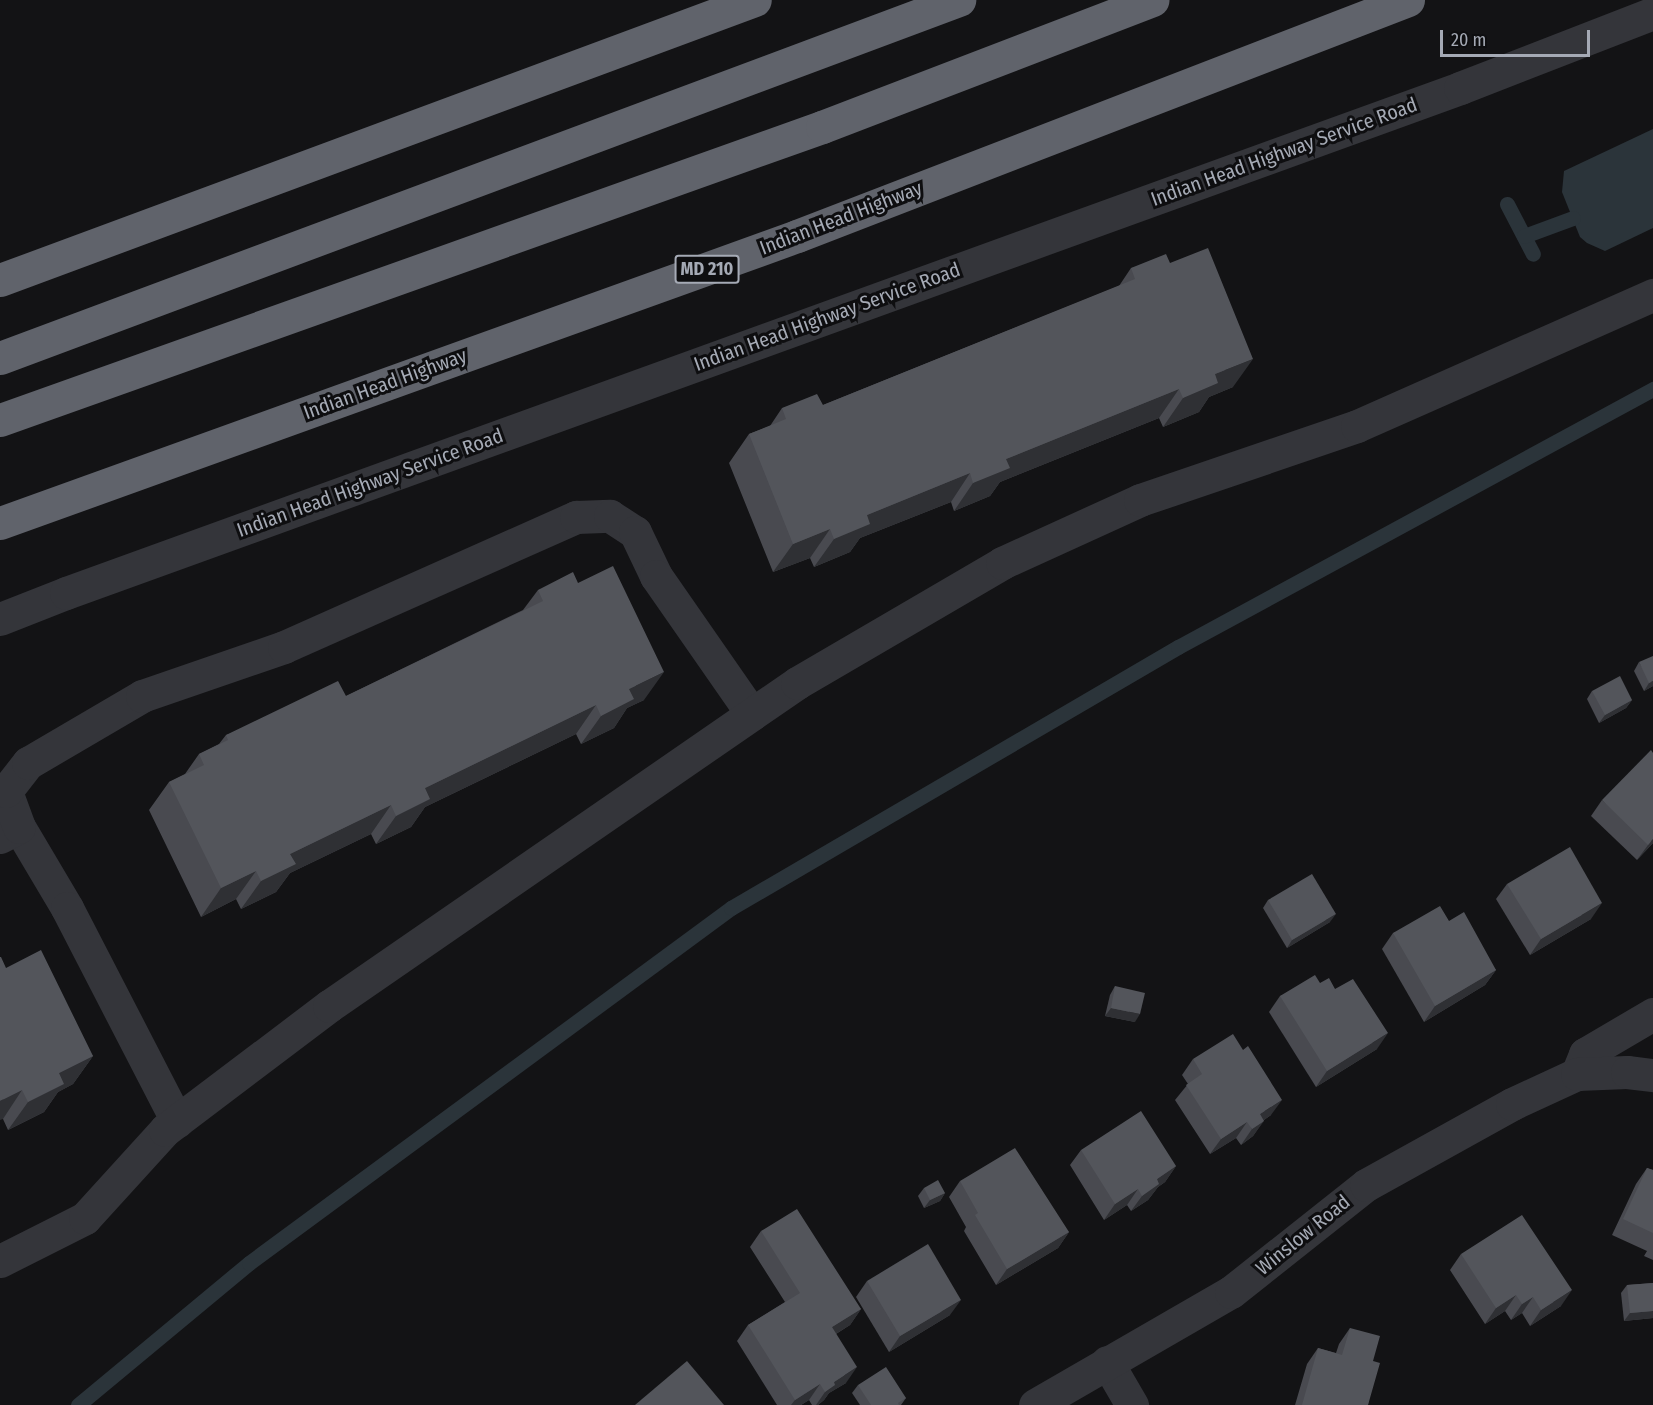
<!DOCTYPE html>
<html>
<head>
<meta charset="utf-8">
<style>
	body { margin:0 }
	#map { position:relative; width:1653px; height:1405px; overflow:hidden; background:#131315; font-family:"Fira Sans Condensed",sans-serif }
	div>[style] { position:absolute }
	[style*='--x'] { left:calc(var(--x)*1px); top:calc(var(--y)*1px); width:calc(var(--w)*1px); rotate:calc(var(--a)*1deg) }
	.water>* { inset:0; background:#2b343a }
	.stream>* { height:15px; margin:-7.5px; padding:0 7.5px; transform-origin:7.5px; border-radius:7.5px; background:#2b343a }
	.minor>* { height:33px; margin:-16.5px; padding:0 16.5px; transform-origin:16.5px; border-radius:16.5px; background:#34353a }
	.highway>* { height:33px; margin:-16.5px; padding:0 16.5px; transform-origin:16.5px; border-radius:16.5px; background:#60636b }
	.wall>* { inset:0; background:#494a50 }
	.shaded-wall>* { inset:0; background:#2f3034 }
	.building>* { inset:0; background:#53555b }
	span { translate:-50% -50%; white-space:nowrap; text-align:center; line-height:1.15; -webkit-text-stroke:6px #0e0e10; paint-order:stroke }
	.shield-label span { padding:2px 4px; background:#0e0e10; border:2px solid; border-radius:4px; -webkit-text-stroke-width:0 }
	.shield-label { font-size:18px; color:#a5aab5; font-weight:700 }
	.street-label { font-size:20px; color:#a5aab5 }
	.scale { position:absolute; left:1440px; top:30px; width:150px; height:27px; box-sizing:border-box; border:3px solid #a5aab5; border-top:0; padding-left:8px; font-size:18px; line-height:21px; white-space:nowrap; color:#a5aab5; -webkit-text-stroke:4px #0e0e10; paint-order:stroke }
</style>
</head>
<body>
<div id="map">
	<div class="water">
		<div style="clip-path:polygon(1653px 129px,1653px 228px,1605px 251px,1587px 243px,1580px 237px,1562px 192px,1564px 171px)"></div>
	</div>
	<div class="stream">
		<div style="--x:1507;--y:204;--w:56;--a:62.5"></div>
		<div style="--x:1524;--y:236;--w:52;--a:-20.2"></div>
		<div style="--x:78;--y:1405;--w:222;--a:-39.7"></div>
		<div style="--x:249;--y:1263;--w:599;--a:-36.37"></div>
		<div style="--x:731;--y:908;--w:518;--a:-30.28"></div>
		<div style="--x:1178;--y:647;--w:541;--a:-28.51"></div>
	</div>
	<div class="minor">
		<div style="--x:0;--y:619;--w:71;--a:-21.5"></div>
		<div style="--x:66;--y:593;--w:1483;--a:-19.91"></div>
		<div style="--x:1460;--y:88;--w:207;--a:-21.2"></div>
		<div style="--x:19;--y:827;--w:94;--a:59.3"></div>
		<div style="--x:67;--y:908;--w:240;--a:62.7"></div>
		<div style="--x:0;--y:837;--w:21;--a:-28"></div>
		<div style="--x:19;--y:827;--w:38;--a:-110"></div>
		<div style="--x:6;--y:791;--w:36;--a:-52"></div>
		<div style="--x:28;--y:763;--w:132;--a:-30.4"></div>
		<div style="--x:142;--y:696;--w:150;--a:-19"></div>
		<div style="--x:284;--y:647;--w:320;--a:-24"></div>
		<div style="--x:576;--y:517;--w:34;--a:-2"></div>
		<div style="--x:610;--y:516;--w:30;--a:33"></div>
		<div style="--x:635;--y:532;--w:49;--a:64.5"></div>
		<div style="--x:656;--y:576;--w:168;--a:55.2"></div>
		<div style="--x:1577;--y:1074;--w:22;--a:-68"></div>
		<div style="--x:1585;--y:1054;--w:79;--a:-30.5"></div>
		<div style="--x:0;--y:1261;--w:95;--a:-26.8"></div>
		<div style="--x:85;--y:1218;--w:119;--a:-47.7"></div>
		<div style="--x:165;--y:1130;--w:206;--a:-37.1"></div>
		<div style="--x:329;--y:1006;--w:569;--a:-34.61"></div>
		<div style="--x:797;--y:683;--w:238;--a:-30.3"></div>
		<div style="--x:1002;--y:563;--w:152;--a:-24.5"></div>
		<div style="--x:1140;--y:500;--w:229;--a:-18.8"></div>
		<div style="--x:1357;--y:426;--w:324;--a:-23.9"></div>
		<div style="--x:1107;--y:1362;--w:50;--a:59.8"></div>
		<div style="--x:1035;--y:1405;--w:226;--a:-30"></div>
		<div style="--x:1231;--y:1292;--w:172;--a:-38.4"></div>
		<div style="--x:1366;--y:1185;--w:167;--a:-29"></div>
		<div style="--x:1512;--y:1104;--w:72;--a:-24.8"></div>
		<div style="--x:1577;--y:1074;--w:50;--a:-2.3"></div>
		<div style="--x:1627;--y:1072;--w:26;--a:7"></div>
	</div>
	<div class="highway">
		<div style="--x:0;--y:280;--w:805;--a:-20.35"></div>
		<div style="--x:0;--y:358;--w:1024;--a:-20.47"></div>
		<div style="--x:0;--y:420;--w:873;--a:-19.62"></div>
		<div style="--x:822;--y:127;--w:354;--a:-21"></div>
		<div style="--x:0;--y:523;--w:847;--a:-19.8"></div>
		<div style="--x:797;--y:236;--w:655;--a:-21.12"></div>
	</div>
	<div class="wall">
		<div style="clip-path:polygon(1170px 263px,1233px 387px,1209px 397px,1199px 412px,1163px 427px,1159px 418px,1000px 482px,990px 496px,954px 511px,951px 502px,860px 538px,850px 552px,814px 567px,810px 558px,773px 572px,729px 463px,749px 434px,770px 426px,782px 408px,823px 405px,1119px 286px,1131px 268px)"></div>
		<div style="clip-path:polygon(578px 583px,644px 700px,627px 708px,614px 728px,581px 744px,576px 734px,425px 807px,411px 827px,376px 844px,371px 834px,290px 873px,276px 892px,241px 909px,236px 899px,201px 917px,149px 810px,169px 782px,185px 774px,199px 754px,219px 744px,226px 735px,346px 696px,523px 610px,538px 590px)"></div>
		<div style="clip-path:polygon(1639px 662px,1653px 686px,1644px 691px,1634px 671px)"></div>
		<div style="clip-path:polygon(1592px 691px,1632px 700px,1626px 708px,1599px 723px,1587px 699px)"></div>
		<div style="clip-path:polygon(1602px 800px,1653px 843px,1637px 860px,1591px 816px)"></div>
		<div style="clip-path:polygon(1507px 884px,1591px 919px,1530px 955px,1496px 899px)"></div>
		<div style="clip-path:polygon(1268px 900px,1330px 922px,1287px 948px,1263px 908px)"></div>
		<div style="clip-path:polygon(1449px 921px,1496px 970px,1485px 985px,1424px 1022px,1382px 949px,1393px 933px)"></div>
		<div style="clip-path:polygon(6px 968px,93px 1056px,73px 1084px,58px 1092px,44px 1112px,8px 1130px,3px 1119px)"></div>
		<div style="clip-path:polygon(1320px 983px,1335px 989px,1377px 1049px,1316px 1087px,1269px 1012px,1280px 996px)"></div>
		<div style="clip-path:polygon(1115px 986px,1135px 1022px,1105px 1016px,1110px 995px)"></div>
		<div style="clip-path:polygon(1193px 1059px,1271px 1115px,1264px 1120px,1253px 1136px,1241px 1145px,1236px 1138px,1210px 1154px,1175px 1100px,1188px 1084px,1182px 1075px)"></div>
		<div style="clip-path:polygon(1081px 1150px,1176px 1166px,1165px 1182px,1158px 1187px,1148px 1200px,1131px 1211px,1127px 1205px,1104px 1220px,1070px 1165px)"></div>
		<div style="clip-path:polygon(1647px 1168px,1653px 1170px,1653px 1260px,1644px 1256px,1647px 1251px,1612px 1235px,1636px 1184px)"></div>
		<div style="clip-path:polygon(960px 1181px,1069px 1232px,1058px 1248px,996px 1285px,964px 1231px,966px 1227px,949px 1197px)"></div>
		<div style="clip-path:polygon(924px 1188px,945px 1193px,940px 1201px,924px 1208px,918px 1196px)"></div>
		<div style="clip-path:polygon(761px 1231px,861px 1309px,850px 1325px,836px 1334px,846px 1383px,829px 1393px,824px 1400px,818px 1405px,812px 1405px,809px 1400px,801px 1405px,777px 1405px,737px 1341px,748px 1325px,785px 1302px,750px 1247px)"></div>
		<div style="clip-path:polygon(1461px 1254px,1561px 1306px,1530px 1326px,1522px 1313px,1511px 1320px,1505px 1311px,1485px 1324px,1450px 1270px)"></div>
		<div style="clip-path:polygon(867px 1281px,950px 1315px,889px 1352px,856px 1297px)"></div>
		<div style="clip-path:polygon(1653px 1283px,1653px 1318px,1624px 1321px,1621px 1293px,1627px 1285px)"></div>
		<div style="clip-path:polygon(1350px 1328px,1373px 1361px,1368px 1405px,1295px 1405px,1307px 1364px,1318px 1348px,1336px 1353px,1339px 1344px)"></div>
		<div style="clip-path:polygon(858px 1385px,906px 1398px,901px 1405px,860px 1405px,852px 1393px)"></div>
	</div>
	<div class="shaded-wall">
		<div style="clip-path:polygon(1253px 359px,1233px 387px,1209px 397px,1199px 412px,1163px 427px,1183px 398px,1215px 374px)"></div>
		<div style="clip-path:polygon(1179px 389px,1159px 418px,1000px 482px,990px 496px,954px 511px,973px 483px,1006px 459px)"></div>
		<div style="clip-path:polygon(970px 473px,951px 502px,860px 538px,850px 552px,814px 567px,834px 539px,867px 515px)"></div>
		<div style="clip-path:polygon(830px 529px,810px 558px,773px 572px,793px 544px)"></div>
		<div style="clip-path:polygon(664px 672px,644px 700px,627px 708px,614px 728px,581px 744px,601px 716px,629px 689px)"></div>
		<div style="clip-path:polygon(1653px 681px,1653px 686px,1644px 691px,1649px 683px)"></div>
		<div style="clip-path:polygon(1632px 700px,1626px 708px,1599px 723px,1605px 715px)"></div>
		<div style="clip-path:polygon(596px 705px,576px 734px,425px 807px,411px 827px,376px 844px,396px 816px,425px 788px)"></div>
		<div style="clip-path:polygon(391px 805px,371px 834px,290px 873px,276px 892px,241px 909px,261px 881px,290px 854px)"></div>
		<div style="clip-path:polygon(1653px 839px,1653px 843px,1637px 860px,1648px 845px)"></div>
		<div style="clip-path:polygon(256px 871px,236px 899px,201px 917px,221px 888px)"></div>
		<div style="clip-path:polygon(1602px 903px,1591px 919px,1530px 955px,1541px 939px)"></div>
		<div style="clip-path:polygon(1336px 914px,1330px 922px,1287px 948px,1292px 940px)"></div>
		<div style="clip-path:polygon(1496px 970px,1485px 985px,1424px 1022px,1435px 1006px)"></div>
		<div style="clip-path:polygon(1111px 1008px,1140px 1014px,1135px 1022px,1105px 1016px)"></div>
		<div style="clip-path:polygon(1388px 1033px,1377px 1049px,1316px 1087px,1327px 1071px)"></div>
		<div style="clip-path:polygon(93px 1056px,73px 1084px,58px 1092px,44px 1112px,8px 1130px,28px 1102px,59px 1073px)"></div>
		<div style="clip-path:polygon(22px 1090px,3px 1119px,0 1120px,0 1101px)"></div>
		<div style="clip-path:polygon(1282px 1100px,1271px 1115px,1251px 1129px,1260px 1114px)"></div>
		<div style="clip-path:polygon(1264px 1121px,1253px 1136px,1241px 1145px,1252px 1129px)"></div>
		<div style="clip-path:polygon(1247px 1122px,1236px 1138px,1210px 1154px,1221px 1139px)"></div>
		<div style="clip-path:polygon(1176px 1166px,1165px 1182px,1158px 1187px,1148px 1200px,1131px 1211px,1142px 1196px,1157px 1179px)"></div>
		<div style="clip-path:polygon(1138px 1189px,1127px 1205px,1104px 1220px,1115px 1204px)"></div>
		<div style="clip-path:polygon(945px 1193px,940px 1201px,924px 1208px,930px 1200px)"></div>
		<div style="clip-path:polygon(1069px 1232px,1058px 1248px,996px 1285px,1007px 1269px)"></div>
		<div style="clip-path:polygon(1572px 1290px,1561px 1306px,1530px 1326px,1541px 1310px)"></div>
		<div style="clip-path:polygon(1516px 1295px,1505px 1311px,1485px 1324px,1496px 1308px)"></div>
		<div style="clip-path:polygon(1533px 1297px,1522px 1313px,1511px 1320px,1522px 1304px)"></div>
		<div style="clip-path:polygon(961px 1300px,950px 1315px,889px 1352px,900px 1336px)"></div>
		<div style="clip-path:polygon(861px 1309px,850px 1325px,821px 1343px,832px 1327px)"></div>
		<div style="clip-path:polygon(1653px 1311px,1653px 1318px,1624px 1321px,1630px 1313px)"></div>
		<div style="clip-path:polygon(857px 1367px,846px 1383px,829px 1393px,824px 1400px,818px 1405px,816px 1405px,825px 1392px,834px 1382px)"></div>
		<div style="clip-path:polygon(820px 1384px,809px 1400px,801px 1405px,791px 1405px,795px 1400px)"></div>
	</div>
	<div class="building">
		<div style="clip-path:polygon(1208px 248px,1253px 359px,1215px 374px,1218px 383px,1183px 398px,1179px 389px,1006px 459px,1010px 468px,973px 483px,970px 473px,867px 515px,870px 524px,834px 539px,830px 529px,793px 544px,749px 434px,786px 419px,782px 408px,817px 394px,823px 405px,1135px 279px,1131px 268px,1166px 254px,1170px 263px)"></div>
		<div style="clip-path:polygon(613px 566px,664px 672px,629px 689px,634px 699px,601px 716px,596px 705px,425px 788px,430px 799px,396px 816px,391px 805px,290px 854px,296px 864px,261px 881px,256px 871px,221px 888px,169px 782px,204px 765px,199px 754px,228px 740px,226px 735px,338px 681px,346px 696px,543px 601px,538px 590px,573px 572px,578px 583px)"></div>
		<div style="clip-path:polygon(1653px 656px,1653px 681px,1649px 683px,1639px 662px)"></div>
		<div style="clip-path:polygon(1620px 676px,1632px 700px,1605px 715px,1592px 691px)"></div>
		<div style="clip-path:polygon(1651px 750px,1653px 753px,1653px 839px,1648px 845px,1602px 800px)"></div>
		<div style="clip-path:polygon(1570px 847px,1602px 903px,1541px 939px,1507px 884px)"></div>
		<div style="clip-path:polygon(1312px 874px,1336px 914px,1292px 940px,1268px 900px)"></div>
		<div style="clip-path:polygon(1440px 906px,1449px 921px,1464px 912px,1496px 970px,1435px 1006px,1393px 933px)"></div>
		<div style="clip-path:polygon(41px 950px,93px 1056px,59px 1073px,64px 1084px,28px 1102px,22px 1090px,0 1101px,0 957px,1px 957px,6px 968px)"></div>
		<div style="clip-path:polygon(1315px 975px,1320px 983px,1329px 978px,1335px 989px,1353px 979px,1388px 1033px,1327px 1071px,1280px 996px)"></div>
		<div style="clip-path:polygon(1115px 986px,1145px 993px,1140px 1014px,1111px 1008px)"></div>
		<div style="clip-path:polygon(1233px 1034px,1243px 1050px,1248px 1046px,1282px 1100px,1260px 1114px,1264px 1121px,1252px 1129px,1247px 1122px,1221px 1139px,1186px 1085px,1202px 1074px,1193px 1059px)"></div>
		<div style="clip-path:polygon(1141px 1111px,1176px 1166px,1157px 1179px,1159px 1184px,1142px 1196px,1138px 1189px,1115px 1204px,1081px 1150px)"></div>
		<div style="clip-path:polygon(1015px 1148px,1069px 1232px,1007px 1269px,975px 1215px,978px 1213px,960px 1181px)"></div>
		<div style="clip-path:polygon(1647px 1168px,1653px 1170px,1653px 1233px,1623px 1219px)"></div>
		<div style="clip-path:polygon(938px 1180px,945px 1193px,930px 1200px,924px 1188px)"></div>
		<div style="clip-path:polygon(797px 1209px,861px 1309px,832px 1327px,857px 1367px,834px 1382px,835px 1385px,825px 1392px,820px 1384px,795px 1400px,748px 1325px,800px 1293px,761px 1231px)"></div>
		<div style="clip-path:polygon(1522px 1215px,1572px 1290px,1541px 1310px,1533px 1297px,1522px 1304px,1516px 1295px,1496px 1308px,1461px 1254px)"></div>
		<div style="clip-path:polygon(928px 1244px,961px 1300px,900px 1336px,867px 1281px)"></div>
		<div style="clip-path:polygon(1653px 1283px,1653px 1311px,1630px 1313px,1627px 1285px)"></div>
		<div style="clip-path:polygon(1350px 1328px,1380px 1336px,1373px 1361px,1380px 1363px,1368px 1405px,1302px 1405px,1318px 1348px,1342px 1355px)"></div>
		<div style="clip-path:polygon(687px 1361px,724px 1405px,635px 1405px)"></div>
		<div style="clip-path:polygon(886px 1367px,906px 1398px,898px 1403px,899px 1405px,871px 1405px,858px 1385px)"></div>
	</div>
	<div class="shield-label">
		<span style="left:707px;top:269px">MD 210</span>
	</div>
	<div class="street-label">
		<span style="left:1284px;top:152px;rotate:-20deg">Indian Head Highway Service Road</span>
		<span style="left:841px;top:218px;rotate:-21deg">Indian Head Highway</span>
		<span style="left:827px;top:317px;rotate:-20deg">Indian Head Highway Service Road</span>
		<span style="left:385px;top:384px;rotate:-20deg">Indian Head Highway</span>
		<span style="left:370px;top:483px;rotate:-20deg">Indian Head Highway Service Road</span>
		<span style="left:1303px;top:1235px;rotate:-39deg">Winslow Road</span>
	</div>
	<div class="scale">20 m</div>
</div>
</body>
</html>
